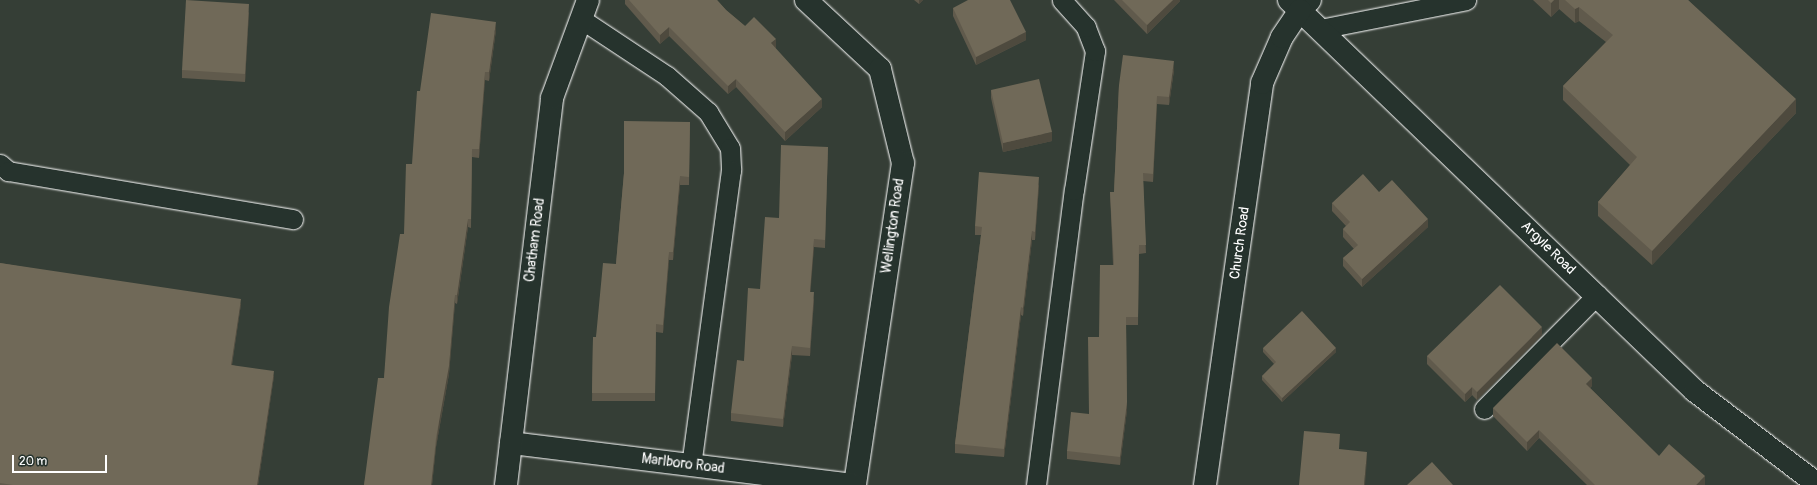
<!DOCTYPE html>
<html>
<head>
<meta charset="utf-8">
<style>
	body { margin:0 }
	#map { position:relative; width:1817px; height:485px; overflow:hidden; background:#353e36; font-family:Pangolin,sans-serif }
	div>[style] { position:absolute }
	[style*='--x'] { left:calc(var(--x)*1px); top:calc(var(--y)*1px); width:calc(var(--w)*1px); rotate:calc(var(--a)*1deg) }
	.roads { filter:drop-shadow(0 0 1px #fff) drop-shadow(0 0 1px #fff) }
	.lane>* { height:19px; margin:-9.5px; padding:0 9.5px; transform-origin:9.5px; border-radius:9.5px; background:#26332d }
	.street>* { height:22px; margin:-11px; padding:0 11px; transform-origin:11px; border-radius:11px; background:#26332d }
	.secondary>* { height:22px; margin:-11px; padding:0 11px; transform-origin:11px; border-radius:11px; background:#26332d }
	.wall>* { inset:0; background:#605a4c }
	.shaded-wall>* { inset:0; background:#4e4a3e }
	.building>* { inset:0; background:#706958 }
	span { translate:-50% -50%; white-space:nowrap; text-align:center; line-height:1.15; -webkit-text-stroke:3px #26332d; paint-order:stroke }
	.street-label { font-size:14px; color:#fff }
	.scale { position:absolute; left:12px; top:455px; width:95px; height:18px; box-sizing:border-box; border:2px solid #fff; border-top:0; padding-left:5px; font-size:12px; line-height:14px; white-space:nowrap; color:#fff; -webkit-text-stroke:3px #26332d; paint-order:stroke }
</style>
</head>
<body>
<div id="map">
	<div class="roads">
		<div class="lane">
			<div style="--x:581;--y:19;--w:103;--a:33.5"></div>
			<div style="--x:667;--y:76;--w:55;--a:41.3"></div>
			<div style="--x:708;--y:112;--w:42;--a:58.6"></div>
			<div style="--x:730;--y:148;--w:22;--a:87"></div>
			<div style="--x:731;--y:170;--w:298;--a:97.7"></div>
			<div style="--x:1320;--y:29;--w:149;--a:-11.2"></div>
			<div style="--x:0;--y:164;--w:11;--a:41"></div>
			<div style="--x:8;--y:171;--w:289;--a:9.6"></div>
			<div style="--x:1484;--y:409;--w:161;--a:-45.3"></div>
			<div style="--x:1036;--y:485;--w:297;--a:-82.7"></div>
			<div style="--x:1074;--y:190;--w:141;--a:-81.4"></div>
			<div style="--x:1095;--y:51;--w:26;--a:-111"></div>
			<div style="--x:1086;--y:27;--w:36;--a:-132"></div>
		</div>
		<div class="street">
			<div style="--x:806;--y:0;--w:101;--a:43"></div>
			<div style="--x:880;--y:69;--w:97;--a:76.3"></div>
			<div style="--x:903;--y:163;--w:326;--a:98.5"></div>
			<div style="--x:1300;--y:10;--w:14;--a:-45"></div>
			<div style="--x:511;--y:443;--w:346;--a:7"></div>
			<div style="--x:506;--y:485;--w:390;--a:-83.2"></div>
			<div style="--x:552;--y:98;--w:104;--a:-69.8"></div>
		</div>
		<div class="secondary">
			<div style="--x:1289;--y:0;--w:564;--a:43.92"></div>
			<div style="--x:1695;--y:391;--w:153;--a:37.3"></div>
			<div style="--x:1205;--y:485;--w:406;--a:-81.9"></div>
			<div style="--x:1262;--y:83;--w:50;--a:-66.5"></div>
			<div style="--x:1282;--y:37;--w:32;--a:-56"></div>
		</div>
	</div>
	<div class="wall">
		<div style="clip-path:polygon(625px 0,717px 0,726px 10px,745px 26px,776px 47px,775px 48px,822px 107px,785px 141px,736px 87px,728px 94px,669px 36px,660px 44px,625px 4px)"></div>
		<div style="clip-path:polygon(914px 0,923px 0,919px 4px)"></div>
		<div style="clip-path:polygon(1114px 0,1180px 0,1180px 1px,1147px 34px)"></div>
		<div style="clip-path:polygon(1533px 0,1688px 0,1796px 113px,1652px 265px,1598px 216px,1598px 202px,1630px 165px,1563px 100px,1563px 86px,1606px 42px,1579px 21px,1575px 23px,1559px 9px,1551px 17px)"></div>
		<div style="clip-path:polygon(953px 8px,1026px 40px,976px 65px,953px 16px)"></div>
		<div style="clip-path:polygon(249px 12px,245px 82px,182px 78px,182px 70px)"></div>
		<div style="clip-path:polygon(496px 30px,489px 81px,485px 80px,479px 158px,472px 157px,471px 228px,468px 227px,457px 304px,455px 303px,449px 374px,436px 447px,432px 485px,364px 485px,384px 378px,404px 234px,412px 164px)"></div>
		<div style="clip-path:polygon(1174px 70px,1169px 105px,1157px 104px,1153px 182px,1143px 181px,1146px 253px,1139px 254px,1138px 325px,1126px 325px,1127px 410px,1120px 465px,1067px 459px,1067px 451px,1089px 414px,1099px 337px,1113px 265px,1110px 192px,1114px 192px,1119px 85px)"></div>
		<div style="clip-path:polygon(991px 90px,1052px 141px,1003px 152px,991px 98px)"></div>
		<div style="clip-path:polygon(690px 122px,689px 185px,680px 185px,673px 260px,669px 260px,663px 333px,656px 332px,655px 401px,592px 401px,593px 337px,596px 337px,616px 264px,624px 173px)"></div>
		<div style="clip-path:polygon(828px 147px,825px 248px,814px 247px,810px 292px,814px 300px,810px 356px,792px 355px,783px 427px,731px 421px,731px 413px,779px 218px)"></div>
		<div style="clip-path:polygon(1039px 185px,1035px 240px,1032px 240px,1023px 316px,1021px 315px,1004px 457px,955px 453px,955px 444px,981px 235px,975px 235px,975px 226px)"></div>
		<div style="clip-path:polygon(1379px 192px,1428px 227px,1362px 287px,1343px 266px,1343px 258px,1354px 249px,1343px 237px,1343px 229px,1346px 226px,1332px 211px,1332px 203px)"></div>
		<div style="clip-path:polygon(0 263px,241px 304px,232px 365px,274px 376px,258px 485px,0 485px)"></div>
		<div style="clip-path:polygon(1542px 335px,1477px 400px,1472px 395px,1465px 402px,1427px 364px,1427px 356px)"></div>
		<div style="clip-path:polygon(1263px 348px,1336px 352px,1282px 402px,1262px 380px,1262px 376px,1274px 364px,1263px 352px)"></div>
		<div style="clip-path:polygon(1592px 386px,1590px 388px,1659px 456px,1705px 484px,1704px 485px,1587px 485px,1539px 438px,1527px 451px,1493px 416px,1493px 408px)"></div>
	</div>
	<div class="shaded-wall">
		<div style="clip-path:polygon(919px 0,923px 0,919px 4px)"></div>
		<div style="clip-path:polygon(1173px 0,1180px 0,1180px 1px,1147px 34px,1147px 25px)"></div>
		<div style="clip-path:polygon(1554px 0,1559px 0,1559px 9px,1551px 17px,1551px 3px)"></div>
		<div style="clip-path:polygon(249px 4px,249px 12px,245px 82px,245px 74px)"></div>
		<div style="clip-path:polygon(1579px 7px,1579px 21px,1575px 23px,1575px 9px)"></div>
		<div style="clip-path:polygon(496px 22px,496px 30px,489px 81px,489px 72px)"></div>
		<div style="clip-path:polygon(669px 27px,669px 36px,660px 44px,660px 35px)"></div>
		<div style="clip-path:polygon(1026px 32px,1026px 40px,976px 65px,976px 57px)"></div>
		<div style="clip-path:polygon(776px 39px,776px 47px,771px 51px,771px 43px)"></div>
		<div style="clip-path:polygon(1174px 61px,1174px 70px,1169px 105px,1169px 97px)"></div>
		<div style="clip-path:polygon(485px 72px,485px 80px,479px 158px,479px 149px)"></div>
		<div style="clip-path:polygon(736px 79px,736px 87px,728px 94px,728px 86px)"></div>
		<div style="clip-path:polygon(1157px 96px,1157px 104px,1153px 182px,1153px 174px)"></div>
		<div style="clip-path:polygon(822px 99px,822px 107px,785px 141px,785px 132px)"></div>
		<div style="clip-path:polygon(1796px 99px,1796px 113px,1652px 265px,1652px 251px)"></div>
		<div style="clip-path:polygon(1052px 132px,1052px 141px,1003px 152px,1003px 143px)"></div>
		<div style="clip-path:polygon(680px 176px,680px 185px,673px 260px,673px 252px)"></div>
		<div style="clip-path:polygon(1039px 177px,1039px 185px,1035px 240px,1035px 232px)"></div>
		<div style="clip-path:polygon(468px 219px,468px 227px,457px 304px,457px 295px)"></div>
		<div style="clip-path:polygon(1428px 219px,1428px 227px,1362px 287px,1362px 279px)"></div>
		<div style="clip-path:polygon(1032px 231px,1032px 240px,1023px 316px,1023px 308px)"></div>
		<div style="clip-path:polygon(814px 239px,814px 247px,810px 300px,810px 292px)"></div>
		<div style="clip-path:polygon(669px 252px,669px 260px,663px 333px,663px 325px)"></div>
		<div style="clip-path:polygon(814px 292px,814px 300px,810px 356px,810px 348px)"></div>
		<div style="clip-path:polygon(455px 295px,455px 303px,449px 374px,436px 447px,432px 485px,431px 485px)"></div>
		<div style="clip-path:polygon(241px 299px,241px 304px,231px 369px,231px 365px)"></div>
		<div style="clip-path:polygon(1021px 307px,1021px 315px,1004px 457px,1004px 449px)"></div>
		<div style="clip-path:polygon(1542px 327px,1542px 335px,1477px 400px,1477px 392px)"></div>
		<div style="clip-path:polygon(792px 346px,792px 355px,783px 427px,783px 419px)"></div>
		<div style="clip-path:polygon(1336px 348px,1336px 352px,1282px 402px,1282px 398px)"></div>
		<div style="clip-path:polygon(274px 371px,274px 376px,258px 485px,257px 485px)"></div>
		<div style="clip-path:polygon(1592px 378px,1592px 386px,1586px 392px,1586px 384px)"></div>
		<div style="clip-path:polygon(1472px 387px,1472px 395px,1465px 402px,1465px 394px)"></div>
		<div style="clip-path:polygon(1127px 402px,1127px 410px,1120px 465px,1120px 457px)"></div>
		<div style="clip-path:polygon(1539px 430px,1539px 438px,1527px 451px,1527px 442px)"></div>
		<div style="clip-path:polygon(1367px 452px,1367px 460px,1365px 485px,1364px 485px)"></div>
		<div style="clip-path:polygon(1705px 476px,1705px 484px,1704px 485px,1696px 485px)"></div>
	</div>
	<div class="building">
		<div style="clip-path:polygon(186px 0,249px 4px,245px 74px,182px 70px)"></div>
		<div style="clip-path:polygon(629px 0,717px 0,726px 10px,745px 26px,754px 17px,776px 39px,771px 43px,822px 99px,785px 132px,736px 79px,728px 86px,669px 27px,660px 35px)"></div>
		<div style="clip-path:polygon(968px 0,1010px 0,1026px 32px,976px 57px,953px 8px)"></div>
		<div style="clip-path:polygon(1122px 0,1173px 0,1147px 25px)"></div>
		<div style="clip-path:polygon(1548px 0,1554px 0,1551px 3px)"></div>
		<div style="clip-path:polygon(1565px 0,1688px 0,1796px 99px,1652px 251px,1598px 202px,1637px 157px,1563px 86px,1613px 35px,1579px 7px,1575px 9px)"></div>
		<div style="clip-path:polygon(431px 13px,496px 22px,489px 72px,485px 72px,479px 149px,472px 149px,471px 219px,468px 219px,457px 295px,455px 295px,449px 366px,436px 438px,431px 485px,364px 485px,378px 378px,384px 378px,389px 307px,400px 234px,404px 234px,406px 164px,412px 164px,417px 91px,420px 91px)"></div>
		<div style="clip-path:polygon(1123px 55px,1174px 61px,1169px 97px,1157px 96px,1153px 174px,1143px 173px,1146px 245px,1139px 245px,1138px 317px,1126px 317px,1127px 402px,1120px 457px,1067px 451px,1071px 412px,1089px 414px,1088px 337px,1099px 337px,1100px 265px,1114px 265px,1110px 192px,1114px 192px,1119px 85px)"></div>
		<div style="clip-path:polygon(1039px 79px,1052px 132px,1003px 143px,991px 90px)"></div>
		<div style="clip-path:polygon(624px 121px,690px 122px,689px 177px,680px 176px,673px 252px,669px 252px,663px 325px,656px 324px,655px 393px,592px 393px,593px 337px,596px 337px,603px 263px,616px 264px,624px 173px)"></div>
		<div style="clip-path:polygon(781px 145px,828px 147px,825px 240px,814px 239px,810px 292px,814px 292px,810px 348px,792px 346px,783px 419px,731px 413px,737px 360px,744px 361px,748px 288px,760px 289px,765px 217px,779px 218px)"></div>
		<div style="clip-path:polygon(979px 172px,1039px 177px,1035px 232px,1032px 231px,1023px 308px,1021px 307px,1004px 449px,955px 444px,982px 227px,975px 226px)"></div>
		<div style="clip-path:polygon(1363px 174px,1379px 192px,1392px 180px,1428px 219px,1362px 279px,1343px 258px,1358px 245px,1343px 229px,1350px 222px,1332px 203px)"></div>
		<div style="clip-path:polygon(0 263px,241px 299px,231px 365px,274px 371px,257px 485px,13px 485px,0 483px)"></div>
		<div style="clip-path:polygon(1500px 285px,1542px 327px,1477px 392px,1472px 387px,1465px 394px,1427px 356px)"></div>
		<div style="clip-path:polygon(1302px 311px,1336px 348px,1282px 398px,1262px 376px,1276px 362px,1263px 348px)"></div>
		<div style="clip-path:polygon(1557px 343px,1592px 378px,1586px 384px,1659px 456px,1669px 444px,1705px 476px,1696px 485px,1595px 485px,1539px 430px,1527px 442px,1493px 408px)"></div>
		<div style="clip-path:polygon(1304px 431px,1340px 434px,1339px 449px,1367px 452px,1364px 485px,1299px 485px)"></div>
		<div style="clip-path:polygon(1432px 462px,1453px 485px,1407px 485px)"></div>
	</div>
	<div class="street-label">
		<span style="left:893px;top:226px;rotate:-82deg">Wellington Road</span>
		<span style="left:535px;top:240px;rotate:-83deg">Chatham Road</span>
		<span style="left:1240px;top:243px;rotate:-82deg">Church Road</span>
		<span style="left:1548px;top:248px;rotate:44deg">Argyle Road</span>
		<span style="left:683px;top:464px;rotate:7deg">Marlboro Road</span>
	</div>
	<div class="scale">20 m</div>
</div>
</body>
</html>
